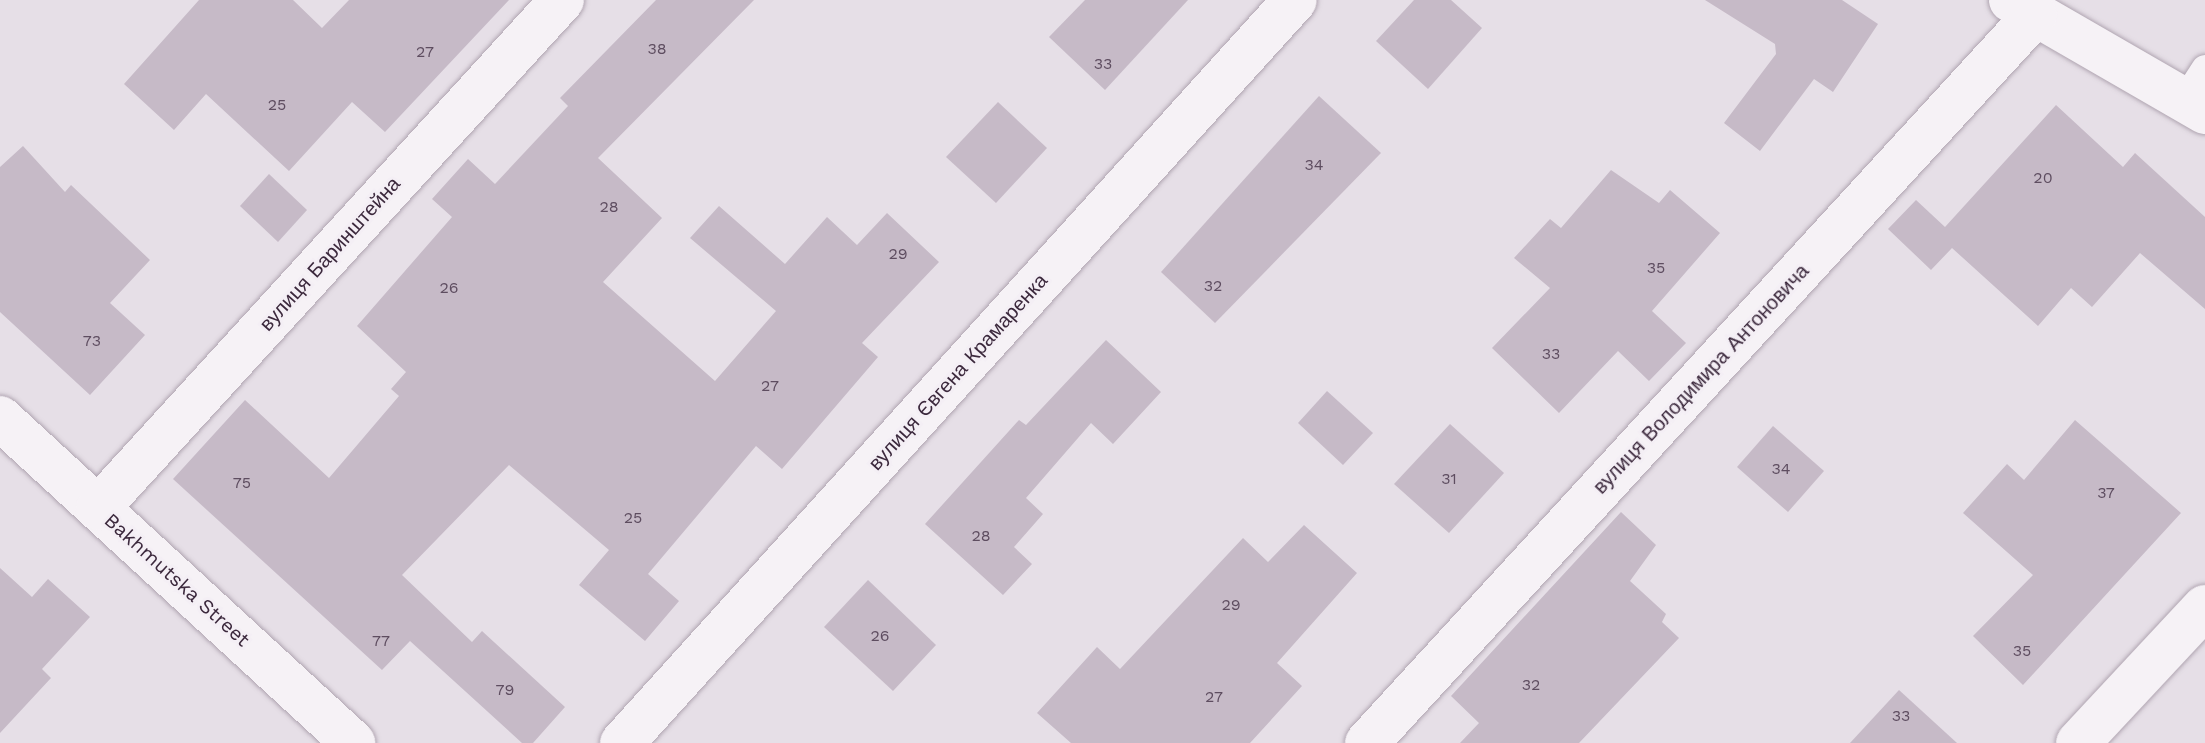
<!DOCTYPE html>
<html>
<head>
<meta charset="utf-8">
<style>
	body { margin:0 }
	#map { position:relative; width:2205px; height:743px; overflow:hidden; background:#e6dfe7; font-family:"Work Sans",sans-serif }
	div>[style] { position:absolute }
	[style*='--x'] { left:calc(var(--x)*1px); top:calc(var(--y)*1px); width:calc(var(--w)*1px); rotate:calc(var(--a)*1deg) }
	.building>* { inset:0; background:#c6bac7 }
	.roads { filter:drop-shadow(0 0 2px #b0a5b1) drop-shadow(0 0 2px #b0a5b1) }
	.service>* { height:26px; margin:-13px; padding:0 13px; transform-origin:13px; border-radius:13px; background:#f6f2f6 }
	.minor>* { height:44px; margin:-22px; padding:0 22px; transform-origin:22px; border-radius:22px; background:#f6f2f6 }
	span { translate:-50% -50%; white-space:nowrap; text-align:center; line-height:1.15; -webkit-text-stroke:6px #f4eff5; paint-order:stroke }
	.number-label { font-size:16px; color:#5e4d60 }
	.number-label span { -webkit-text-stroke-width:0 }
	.street-label { font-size:20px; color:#3c293d }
</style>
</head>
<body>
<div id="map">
	<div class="building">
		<div style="clip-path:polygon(199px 0,293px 0,322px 28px,349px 0,509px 0,385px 132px,352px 102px,289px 171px,206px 94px,174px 130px,124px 84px)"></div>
		<div style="clip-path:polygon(656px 0,754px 0,598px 158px,662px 218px,603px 282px,715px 381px,776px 311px,690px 238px,719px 206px,785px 264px,827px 217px,857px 245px,887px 213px,939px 262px,862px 343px,878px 357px,782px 469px,756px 446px,648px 574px,679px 601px,645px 641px,579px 585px,609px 550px,509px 465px,402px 575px,472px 642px,482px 631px,565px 707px,533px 743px,522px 743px,410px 641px,382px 670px,173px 479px,245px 400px,329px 478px,399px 396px,391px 389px,406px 372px,357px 326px,452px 217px,432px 199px,468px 159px,495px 184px,568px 106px,560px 98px)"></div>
		<div style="clip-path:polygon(1085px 0,1188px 0,1105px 90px,1049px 37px)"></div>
		<div style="clip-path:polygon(1414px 0,1451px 0,1482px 28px,1428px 89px,1376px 41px)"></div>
		<div style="clip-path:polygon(1705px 0,1842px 0,1878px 24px,1833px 92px,1814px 79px,1760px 151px,1724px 123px,1776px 54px,1775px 44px)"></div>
		<div style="clip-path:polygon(1319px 96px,1381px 153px,1215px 323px,1161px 272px)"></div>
		<div style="clip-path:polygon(998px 102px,1047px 148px,996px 203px,946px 157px)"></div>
		<div style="clip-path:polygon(2056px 105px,2123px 167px,2135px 153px,2205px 217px,2205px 309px,2140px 253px,2092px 307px,2071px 288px,2038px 326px,1952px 248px,1931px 270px,1888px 229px,1916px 200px,1945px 227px)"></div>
		<div style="clip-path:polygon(23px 146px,65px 192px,71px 185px,150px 260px,110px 303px,145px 335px,90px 395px,0 312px,0 167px)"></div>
		<div style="clip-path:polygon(1611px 170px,1659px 203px,1670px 190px,1720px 233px,1652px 311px,1686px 343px,1649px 381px,1618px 351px,1559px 413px,1492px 348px,1550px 288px,1514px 258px,1550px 219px,1561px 228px)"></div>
		<div style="clip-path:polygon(269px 174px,307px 210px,278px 242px,240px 206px)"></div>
		<div style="clip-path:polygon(1106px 340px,1161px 392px,1113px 444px,1091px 423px,1026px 498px,1043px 514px,1014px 547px,1032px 564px,1003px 595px,925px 524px,1019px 420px,1026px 425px)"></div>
		<div style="clip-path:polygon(1327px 391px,1373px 433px,1343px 465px,1298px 423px)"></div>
		<div style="clip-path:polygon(2075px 420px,2181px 513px,2023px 685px,1973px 636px,2033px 575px,1963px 513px,2007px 464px,2024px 480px)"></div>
		<div style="clip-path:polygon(1450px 424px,1504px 473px,1449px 533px,1394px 484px)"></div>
		<div style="clip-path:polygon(1773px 426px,1824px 471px,1788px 512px,1737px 467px)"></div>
		<div style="clip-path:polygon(1621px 512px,1656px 545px,1630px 581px,1666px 614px,1662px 622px,1679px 638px,1579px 743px,1460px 743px,1479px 723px,1451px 696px)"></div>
		<div style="clip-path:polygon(1304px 525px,1357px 573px,1277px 663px,1302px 686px,1250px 743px,1071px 743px,1037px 713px,1097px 647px,1120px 669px,1243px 538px,1268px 562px)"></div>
		<div style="clip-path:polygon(0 568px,32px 597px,48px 579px,90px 617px,42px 669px,51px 678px,0 733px)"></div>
		<div style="clip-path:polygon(868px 580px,936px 645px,893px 691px,824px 627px)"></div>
		<div style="clip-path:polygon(1899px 690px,1957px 743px,1850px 743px)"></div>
	</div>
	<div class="roads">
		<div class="service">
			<div style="--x:2184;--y:100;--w:38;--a:-57"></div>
		</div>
		<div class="minor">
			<div style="--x:2011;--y:0;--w:224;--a:30"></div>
			<div style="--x:0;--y:418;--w:480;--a:42.6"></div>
			<div style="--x:98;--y:508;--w:688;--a:-47.59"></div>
			<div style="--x:622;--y:743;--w:1002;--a:-47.83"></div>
			<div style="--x:1367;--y:743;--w:988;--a:-47.46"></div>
			<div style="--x:2078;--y:743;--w:186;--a:-47"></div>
		</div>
	</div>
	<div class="number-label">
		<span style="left:657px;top:49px">38</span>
		<span style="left:425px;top:52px">27</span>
		<span style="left:1103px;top:64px">33</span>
		<span style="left:277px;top:105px">25</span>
		<span style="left:1314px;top:165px">34</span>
		<span style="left:2043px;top:178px">20</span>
		<span style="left:609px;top:207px">28</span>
		<span style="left:898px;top:254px">29</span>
		<span style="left:1656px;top:268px">35</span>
		<span style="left:1213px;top:286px">32</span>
		<span style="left:449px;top:288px">26</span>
		<span style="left:92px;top:341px">73</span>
		<span style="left:1551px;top:354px">33</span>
		<span style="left:770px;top:386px">27</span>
		<span style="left:1781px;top:469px">34</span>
		<span style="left:1449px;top:479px">31</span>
		<span style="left:242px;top:483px">75</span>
		<span style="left:2106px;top:493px">37</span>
		<span style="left:633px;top:518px">25</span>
		<span style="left:981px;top:536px">28</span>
		<span style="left:1231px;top:605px">29</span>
		<span style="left:880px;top:636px">26</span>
		<span style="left:381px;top:641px">77</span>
		<span style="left:2022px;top:651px">35</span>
		<span style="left:1531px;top:685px">32</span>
		<span style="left:505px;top:690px">79</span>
		<span style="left:1214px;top:697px">27</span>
		<span style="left:1901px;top:716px">33</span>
	</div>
	<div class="street-label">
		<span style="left:330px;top:254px;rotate:-48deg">вулиця Баринштейна</span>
		<span style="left:958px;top:372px;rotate:-48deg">вулиця Євгена Крамаренка</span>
		<span style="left:1701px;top:379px;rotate:-47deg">вулиця Володимира Антоновича</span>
		<span style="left:177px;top:580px;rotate:42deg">Bakhmutska Street</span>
	</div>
</div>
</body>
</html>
